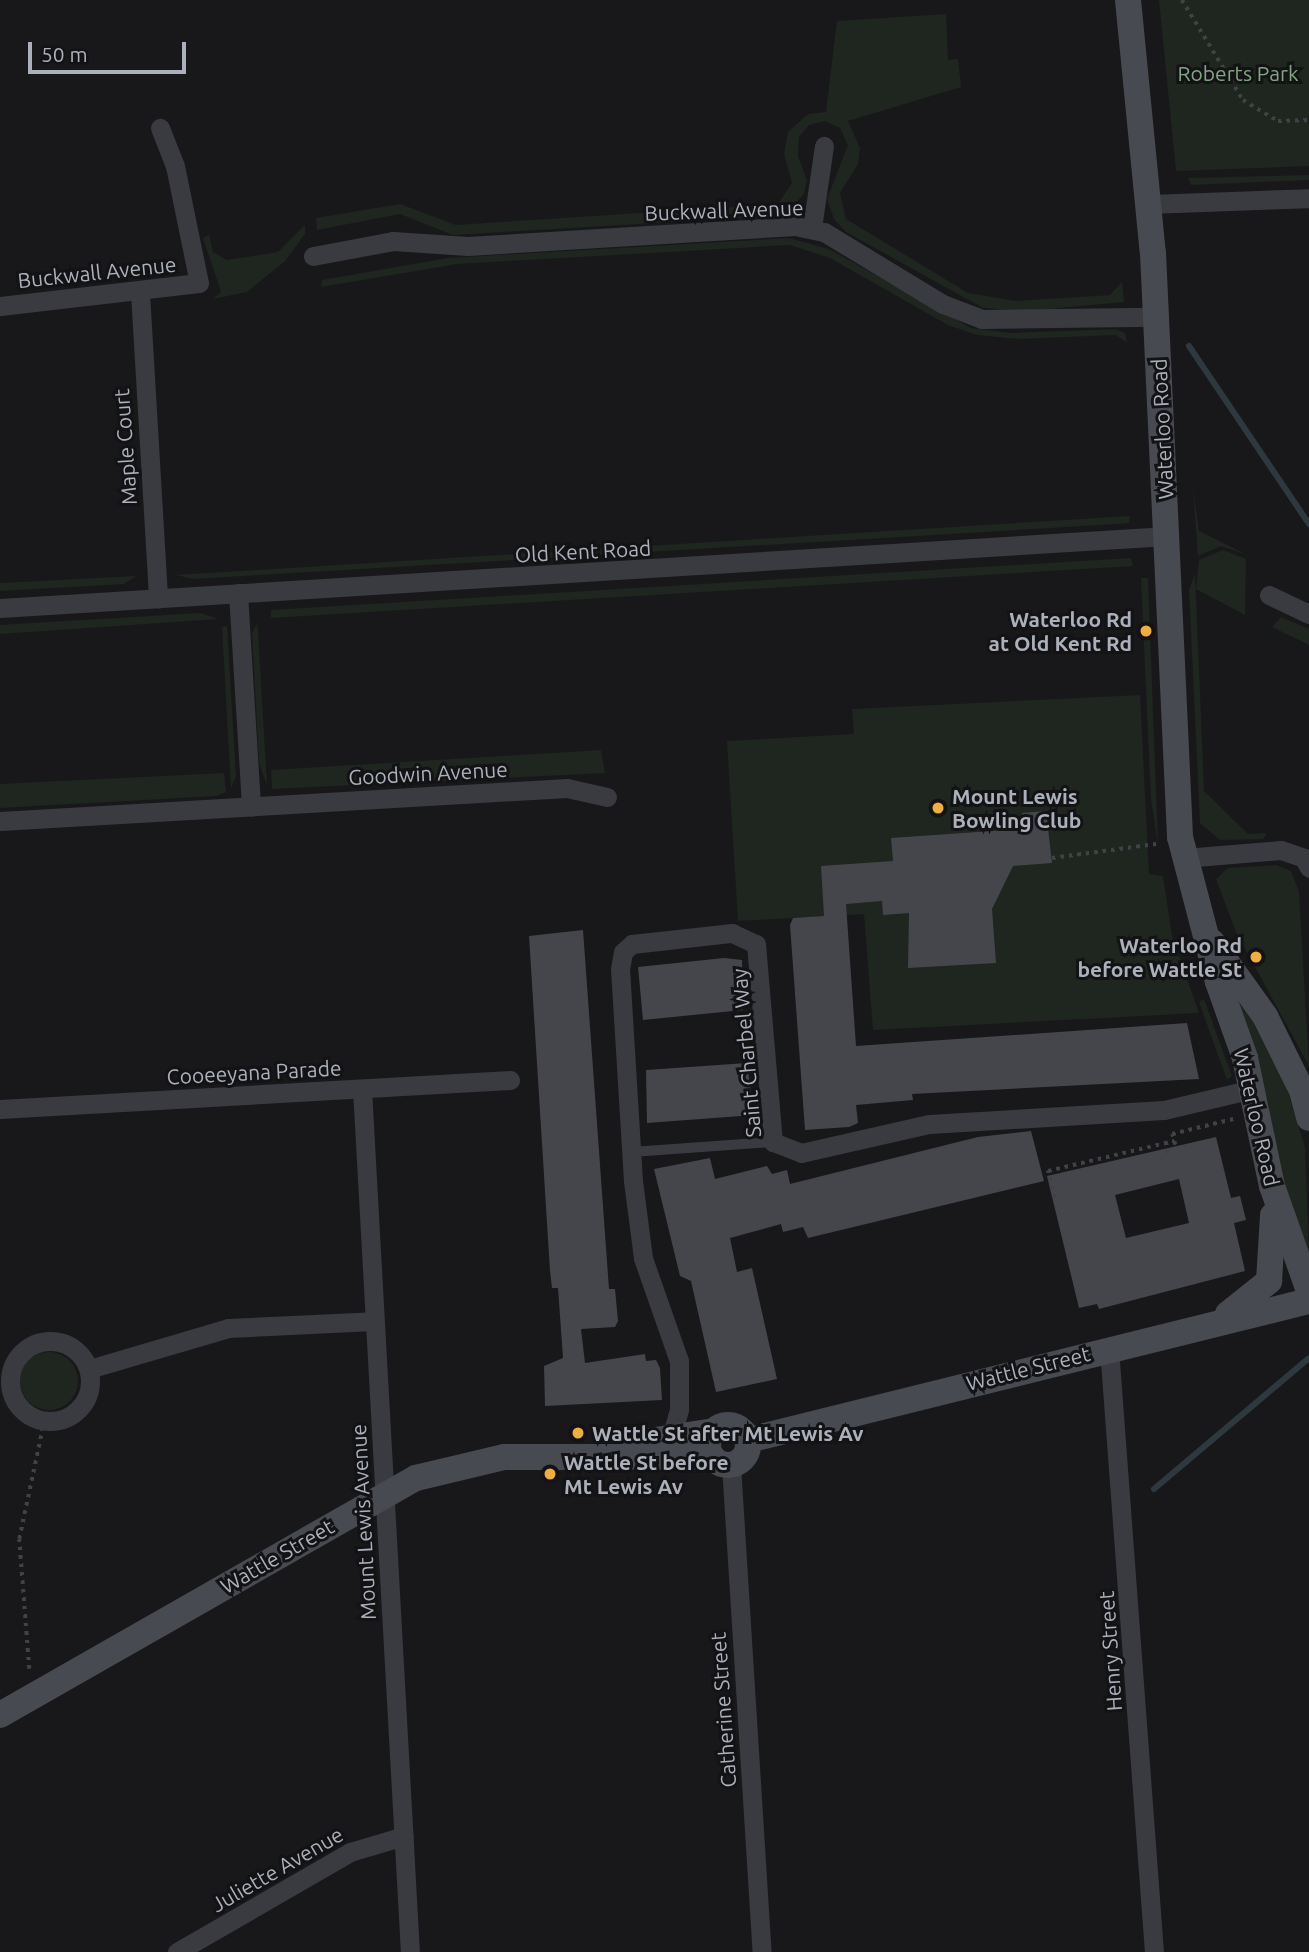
<!DOCTYPE html>
<html>
<head>
<meta charset="utf-8">
<style>
	body { margin:0 }
	#map { position:relative; width:1309px; height:1952px; overflow:hidden; background:#18181b; font-family:Ubuntu,sans-serif }
	div>[style] { position:absolute }
	[style*='--x'] { left:calc(var(--x)*1px); top:calc(var(--y)*1px); width:calc(var(--w)*1px); rotate:calc(var(--a)*1deg) }
	.green>* { inset:0; background:#1e261f }
	.round { border-radius:50% }
	.stream>* { height:6px; margin:-3px; padding:0 3px; transform-origin:3px; border-radius:3px; background:#2e383f }
	.building>* { inset:0; background:#45464b }
	.path>* { height:3.5px; margin-top:-1.75px; transform-origin:0; background:repeating-linear-gradient(90deg,#3f4247 0 3.5px,transparent 0 8.5px) }
	.lane>* { height:10px; margin:-5px; padding:0 5px; transform-origin:5px; border-radius:5px; background:#393b40 }
	.street>* { height:19px; margin:-9.5px; padding:0 9.5px; transform-origin:9.5px; border-radius:9.5px; background:#393b40 }
	.street>.ring { margin:-9.5px; padding:0; box-sizing:content-box; background:none; border:19px solid #393b40; border-radius:50% }
	.secondary>* { height:26px; margin:-13px; padding:0 13px; transform-origin:13px; border-radius:13px; background:#474a50 }
	.secondary>.ring { margin:-13px; padding:0; box-sizing:content-box; background:none; border:26px solid #474a50; border-radius:50% }
	.dots>* { width:19px; height:19px; translate:-50% -50%; box-sizing:border-box; border:4px solid #131316; border-radius:50% }
	span { translate:-50% -50%; white-space:nowrap; text-align:center; line-height:1.15; -webkit-text-stroke:6px #131316; paint-order:stroke }
	.park-label { font-size:21px; color:#82a583 }
	.street-label { font-size:21px; color:#abb0ba }
	.poi-label { font-size:21px; color:#abb0ba; font-weight:700 }
	.right { translate:-100% -50%; text-align:right }
	.left { translate:0 -50%; text-align:left }
	.scale { position:absolute; left:28px; top:42px; width:158px; height:32px; box-sizing:border-box; border:4px solid #abb0ba; border-top:0; padding-left:9px; font-size:21px; line-height:24px; white-space:nowrap; color:#abb0ba; -webkit-text-stroke:5px #131316; paint-order:stroke }
</style>
</head>
<body>
<div id="map">
	<div class="green">
		<div style="clip-path:polygon(1159px 0,1309px 0,1309px 166px,1176px 171px)"></div>
		<div style="clip-path:polygon(946px 14px,948px 60px,958px 59px,961px 87px,848px 121px,860px 148px,858px 164px,840px 193px,846px 219px,968px 293px,1016px 301px,1110px 295px,1122px 282px,1124px 302px,1026px 311px,983px 308px,846px 232px,834px 219px,827px 199px,848px 145px,840px 128px,825px 121px,809px 125px,799px 137px,798px 156px,807px 181px,804px 194px,788px 211px,772px 216px,453px 235px,400px 214px,317px 230px,316px 218px,400px 204px,456px 225px,778px 204px,792px 183px,784px 154px,788px 132px,808px 114px,826px 112px,837px 21px)"></div>
		<div style="clip-path:polygon(1309px 175px,1309px 180px,1191px 185px,1188px 178px)"></div>
		<div style="clip-path:polygon(305px 225px,305px 234px,285px 261px,247px 292px,213px 299px,221px 292px,203px 238px,209px 235px,213px 252px,227px 260px,278px 252px)"></div>
		<div style="clip-path:polygon(789px 238px,829px 249px,971px 328px,1010px 333px,1116px 329px,1125px 333px,1127px 343px,1116px 335px,1018px 339px,977px 335px,948px 325px,830px 258px,790px 245px,457px 264px,321px 287px,322px 280px,448px 258px)"></div>
		<div style="clip-path:polygon(1193px 488px,1199px 531px,1245px 554px,1221px 546px,1198px 556px)"></div>
		<div style="clip-path:polygon(1130px 516px,1129px 523px,1117px 524px,193px 579px,176px 575px)"></div>
		<div style="clip-path:polygon(1223px 550px,1246px 559px,1245px 615px,1196px 589px,1199px 560px)"></div>
		<div style="clip-path:polygon(1131px 558px,1133px 566px,271px 618px,271px 610px)"></div>
		<div style="clip-path:polygon(1195px 574px,1204px 791px,1248px 834px,1267px 833px,1263px 839px,1220px 840px,1200px 823px,1189px 590px)"></div>
		<div style="clip-path:polygon(136px 576px,124px 584px,0 591px,0 583px)"></div>
		<div style="clip-path:polygon(1141px 578px,1148px 578px,1158px 845px,1151px 799px)"></div>
		<div style="clip-path:polygon(200px 613px,219px 619px,0 634px,0 625px)"></div>
		<div style="clip-path:polygon(1281px 617px,1309px 629px,1309px 645px,1272px 627px)"></div>
		<div style="clip-path:polygon(257px 624px,258px 632px,267px 785px,259px 763px,252px 633px)"></div>
		<div style="clip-path:polygon(227px 626px,236px 776px,231px 788px,222px 627px)"></div>
		<div style="clip-path:polygon(1140px 695px,1149px 874px,1163px 876px,1172px 936px,1199px 1013px,873px 1030px,864px 914px,738px 921px,727px 741px,854px 734px,852px 709px)"></div>
		<div style="clip-path:polygon(601px 750px,605px 773px,272px 789px,271px 770px)"></div>
		<div style="clip-path:polygon(224px 773px,226px 792px,217px 796px,0 808px,0 784px)"></div>
		<div style="clip-path:polygon(1276px 865px,1291px 871px,1299px 892px,1309px 1066px,1236px 932px,1216px 879px,1228px 868px)"></div>
		<div style="clip-path:polygon(1204px 999px,1232px 1076px,1227px 1080px,1199px 1002px)"></div>
		<div style="clip-path:polygon(1242px 999px,1286px 1086px,1305px 1147px,1309px 1255px,1285px 1206px,1268px 1101px,1237px 1002px)"></div>
		<div class="round" style="left:20px;top:1352px;width:58px;height:58px"></div>
	</div>
	<div class="stream">
		<div style="--x:1189;--y:346;--w:215;--a:56"></div>
		<div style="--x:1154;--y:1489;--w:202;--a:-40.2"></div>
	</div>
	<div class="building">
		<div style="clip-path:polygon(1046px 811px,1052px 863px,1013px 866px,992px 909px,996px 963px,908px 968px,909px 913px,883px 915px,882px 901px,846px 904px,856px 1046px,1187px 1023px,1199px 1079px,912px 1094px,913px 1100px,856px 1105px,858px 1123px,849px 1127px,805px 1130px,790px 925px,793px 918px,824px 916px,821px 866px,893px 861px,891px 838px,1023px 829px,1022px 813px)"></div>
		<div style="clip-path:polygon(583px 930px,609px 1289px,615px 1289px,618px 1321px,615px 1327px,581px 1329px,585px 1363px,645px 1354px,646px 1361px,656px 1360px,660px 1368px,662px 1400px,545px 1406px,544px 1366px,563px 1358px,558px 1288px,552px 1288px,550px 1271px,529px 936px)"></div>
		<div style="clip-path:polygon(724px 958px,742px 960px,743px 1010px,643px 1020px,638px 967px)"></div>
		<div style="clip-path:polygon(747px 1063px,754px 1115px,647px 1123px,646px 1070px)"></div>
		<div style="clip-path:polygon(1031px 1131px,1044px 1181px,808px 1238px,803px 1227px,783px 1232px,781px 1224px,730px 1238px,737px 1272px,752px 1268px,777px 1379px,716px 1392px,691px 1281px,680px 1276px,654px 1169px,710px 1158px,715px 1179px,767px 1166px,772px 1174px,787px 1170px,790px 1184px,978px 1137px)"></div>
		<div style="clip-path:polygon(evenodd,1216px 1137px,1231px 1198px,1240px 1196px,1246px 1220px,1234px 1223px,1245px 1271px,1099px 1309px,1097px 1304px,1079px 1308px,1047px 1176px,1216px 1137px,1179px 1179px,1189px 1223px,1126px 1238px,1115px 1195px,1179px 1179px)"></div>
	</div>
	<div class="path">
		<div style="--x:1182;--y:0;--w:117;--a:58.6"></div>
		<div style="--x:1243;--y:100;--w:41;--a:31"></div>
		<div style="--x:1278;--y:121;--w:31;--a:-2"></div>
		<div style="--x:1052;--y:858;--w:105;--a:-7.7"></div>
		<div style="--x:1166;--y:1142;--w:13;--a:77"></div>
		<div style="--x:1175;--y:1145;--w:11;--a:-105"></div>
		<div style="--x:1172;--y:1134;--w:63;--a:-13.8"></div>
		<div style="--x:1054;--y:1198;--w:28;--a:-103"></div>
		<div style="--x:1048;--y:1171;--w:130;--a:-13.4"></div>
		<div style="--x:29;--y:1669;--w:130;--a:-94.4"></div>
		<div style="--x:19;--y:1539;--w:110;--a:-78"></div>
		<div style="--x:42;--y:1431;--w:11;--a:-105"></div>
	</div>
	<div class="lane">
		<div style="--x:632;--y:1152;--w:141;--a:-4.1"></div>
	</div>
	<div class="street">
		<div style="--x:1149;--y:204;--w:160;--a:-2.1"></div>
		<div style="--x:812;--y:228;--w:83;--a:-81.7"></div>
		<div style="--x:313;--y:256;--w:81;--a:-10.6"></div>
		<div style="--x:393;--y:241;--w:75;--a:3.8"></div>
		<div style="--x:468;--y:246;--w:328;--a:-3.5"></div>
		<div style="--x:795;--y:226;--w:30;--a:12"></div>
		<div style="--x:824;--y:232;--w:139;--a:31.2"></div>
		<div style="--x:943;--y:304;--w:42;--a:21"></div>
		<div style="--x:982;--y:319;--w:174;--a:-0.7"></div>
		<div style="--x:140;--y:293;--w:306;--a:86.6"></div>
		<div style="--x:0;--y:306;--w:200;--a:-6.6"></div>
		<div style="--x:199;--y:283;--w:119;--a:-101.6"></div>
		<div style="--x:175;--y:166;--w:41;--a:-111.5"></div>
		<div style="--x:238;--y:593;--w:214;--a:86.5"></div>
		<div style="--x:1269;--y:595;--w:44;--a:25.4"></div>
		<div style="--x:0;--y:608;--w:1170;--a:-3.53"></div>
		<div style="--x:0;--y:821;--w:568;--a:-3.33"></div>
		<div style="--x:567;--y:788;--w:41;--a:12.7"></div>
		<div style="--x:1184;--y:858;--w:97;--a:-4.7"></div>
		<div style="--x:1281;--y:850;--w:24;--a:19"></div>
		<div style="--x:1304;--y:858;--w:11;--a:63"></div>
		<div style="--x:362;--y:1089;--w:864;--a:86.82"></div>
		<div style="--x:0;--y:1109;--w:511;--a:-3.25"></div>
		<div class="ring" style="left:10px;top:1341px;width:61px;height:61px"></div>
		<div style="--x:1109;--y:1348;--w:606;--a:85.74"></div>
		<div style="--x:89;--y:1369;--w:145;--a:-16.4"></div>
		<div style="--x:228;--y:1328;--w:146;--a:-2.7"></div>
		<div style="--x:670;--y:1441;--w:33;--a:-74"></div>
		<div style="--x:679;--y:1409;--w:48;--a:-90"></div>
		<div style="--x:679;--y:1361;--w:109;--a:-109.3"></div>
		<div style="--x:643;--y:1258;--w:78;--a:-97.4"></div>
		<div style="--x:633;--y:1181;--w:212;--a:-93.5"></div>
		<div style="--x:620;--y:969;--w:17;--a:-80"></div>
		<div style="--x:623;--y:952;--w:12;--a:-42"></div>
		<div style="--x:632;--y:944;--w:101;--a:-6.3"></div>
		<div style="--x:732;--y:933;--w:26;--a:25"></div>
		<div style="--x:756;--y:944;--w:199;--a:85.1"></div>
		<div style="--x:773;--y:1142;--w:30;--a:21"></div>
		<div style="--x:801;--y:1153;--w:131;--a:-12.8"></div>
		<div style="--x:929;--y:1124;--w:235;--a:-3.4"></div>
		<div style="--x:1164;--y:1110;--w:90;--a:-13.4"></div>
		<div style="--x:731;--y:1465;--w:488;--a:86.4"></div>
		<div style="--x:177;--y:1952;--w:200;--a:-30"></div>
		<div style="--x:350;--y:1852;--w:56;--a:-16.5"></div>
	</div>
	<div class="secondary">
		<div style="--x:1128;--y:0;--w:254;--a:84.4"></div>
		<div style="--x:1153;--y:253;--w:585;--a:87.35"></div>
		<div style="--x:1180;--y:837;--w:150;--a:75.3"></div>
		<div style="--x:1218;--y:982;--w:81;--a:70.4"></div>
		<div style="--x:1245;--y:1058;--w:131;--a:78.1"></div>
		<div style="--x:1272;--y:1186;--w:111;--a:70.6"></div>
		<div style="--x:1212;--y:942;--w:91;--a:54.4"></div>
		<div style="--x:1265;--y:1016;--w:84;--a:63.7"></div>
		<div style="--x:1302;--y:1091;--w:28;--a:75"></div>
		<div style="--x:1228;--y:1314;--w:53;--a:-38.8"></div>
		<div style="--x:1269;--y:1281;--w:66;--a:-86.5"></div>
		<div class="ring" style="left:708px;top:1425px;width:14px;height:14px"></div>
		<div style="--x:748;--y:1440;--w:578;--a:-13.92"></div>
		<div style="--x:636;--y:1443;--w:79;--a:-8.7"></div>
		<div style="--x:0;--y:1715;--w:479;--a:-29.7"></div>
		<div style="--x:416;--y:1478;--w:90;--a:-13.4"></div>
		<div style="--x:504;--y:1457;--w:208;--a:0"></div>
	</div>
	<div class="dots">
		<div style="left:1146px;top:631px;background:#f1af3a"></div>
		<div style="left:938px;top:808px;background:#f1af3a"></div>
		<div style="left:1256px;top:957px;background:#f1af3a"></div>
		<div style="left:578px;top:1433px;background:#f1af3a"></div>
		<div style="left:550px;top:1474px;background:#f1af3a"></div>
	</div>
	<div class="park-label">
		<span style="left:1238px;top:73px">Roberts Park</span>
	</div>
	<div class="street-label">
		<span style="left:724px;top:210px;rotate:-2deg">Buckwall Avenue</span>
		<span style="left:97px;top:272px;rotate:-6deg">Buckwall Avenue</span>
		<span style="left:1162px;top:429px;rotate:-93deg">Waterloo Road</span>
		<span style="left:125px;top:447px;rotate:-94deg">Maple Court</span>
		<span style="left:583px;top:551px;rotate:-3deg">Old Kent Road</span>
		<span style="left:428px;top:773px;rotate:-3deg">Goodwin Avenue</span>
		<span style="left:746px;top:1053px;rotate:-95deg">Saint Charbel Way</span>
		<span style="left:254px;top:1072px;rotate:-3deg">Cooeeyana Parade</span>
		<span style="left:1257px;top:1117px;rotate:77deg">Waterloo Road</span>
		<span style="left:1028px;top:1368px;rotate:-14deg">Wattle Street</span>
		<span style="left:363px;top:1522px;rotate:-93deg">Mount Lewis Avenue</span>
		<span style="left:277px;top:1556px;rotate:-30deg">Wattle Street</span>
		<span style="left:1110px;top:1651px;rotate:-94deg">Henry Street</span>
		<span style="left:723px;top:1710px;rotate:-94deg">Catherine Street</span>
		<span style="left:277px;top:1869px;rotate:-30deg">Juliette Avenue</span>
	</div>
	<div class="poi-label">
		<span class="right" style="left:1132px;top:631px">Waterloo Rd<br>at Old Kent Rd</span>
		<span class="left" style="left:952px;top:808px">Mount Lewis<br>Bowling Club</span>
		<span class="right" style="left:1242px;top:957px">Waterloo Rd<br>before Wattle St</span>
		<span class="left" style="left:592px;top:1433px">Wattle St after Mt Lewis Av</span>
		<span class="left" style="left:564px;top:1474px">Wattle St before<br>Mt Lewis Av</span>
	</div>
	<div class="scale">50 m</div>
</div>
</body>
</html>
